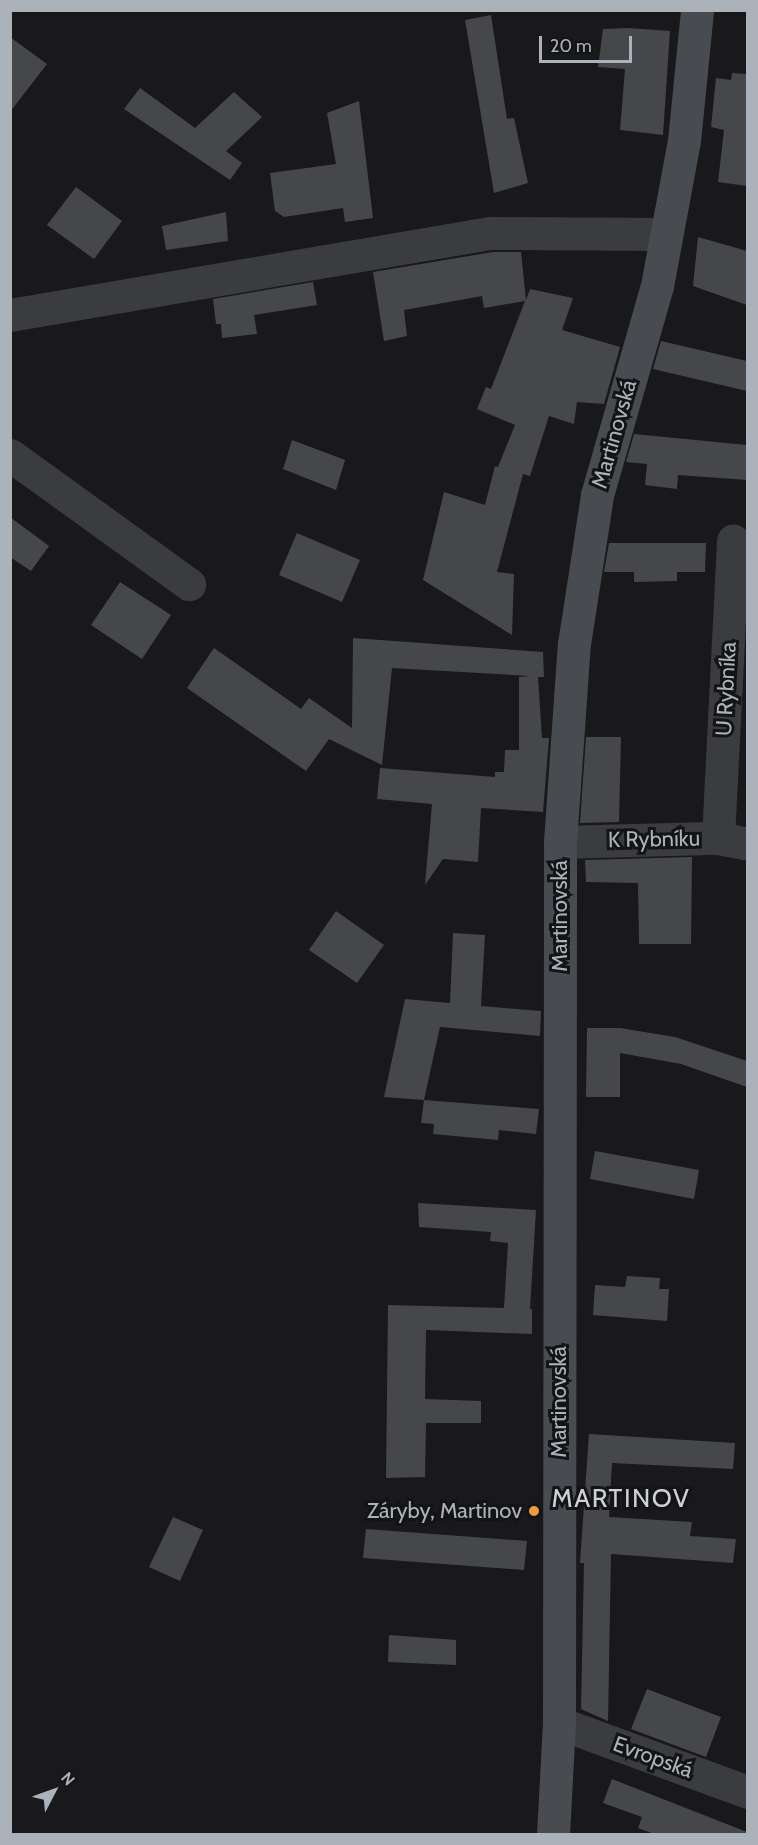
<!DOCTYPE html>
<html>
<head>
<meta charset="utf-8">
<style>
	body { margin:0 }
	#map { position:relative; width:758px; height:1845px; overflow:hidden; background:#19191b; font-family:Cabin,sans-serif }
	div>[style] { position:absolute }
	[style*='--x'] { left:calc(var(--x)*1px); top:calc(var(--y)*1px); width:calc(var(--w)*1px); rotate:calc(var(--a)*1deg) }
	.building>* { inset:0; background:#46474b }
	.street>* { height:33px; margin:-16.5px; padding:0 16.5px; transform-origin:16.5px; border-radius:16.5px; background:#3a3c40 }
	.secondary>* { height:33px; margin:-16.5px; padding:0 16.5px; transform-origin:16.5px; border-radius:16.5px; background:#484b50 }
	.dots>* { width:16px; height:16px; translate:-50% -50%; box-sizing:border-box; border:3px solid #141416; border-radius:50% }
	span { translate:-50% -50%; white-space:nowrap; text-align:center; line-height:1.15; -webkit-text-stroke:6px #141416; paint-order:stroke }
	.street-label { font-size:22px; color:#acb2ba }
	.poi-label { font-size:22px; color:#acb2ba }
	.right { translate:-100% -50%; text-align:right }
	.quarter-label { font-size:26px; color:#cdd1d7; letter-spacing:1.5px }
	.frame { position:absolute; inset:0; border:12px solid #acb2ba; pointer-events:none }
	.north { position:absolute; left:24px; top:1761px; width:60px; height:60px; -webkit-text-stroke:4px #141416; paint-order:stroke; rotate:49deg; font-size:16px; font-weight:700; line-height:24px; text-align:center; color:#acb2ba }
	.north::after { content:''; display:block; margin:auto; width:21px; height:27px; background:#acb2ba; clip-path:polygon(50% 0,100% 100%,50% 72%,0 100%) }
	.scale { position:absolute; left:539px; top:36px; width:93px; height:27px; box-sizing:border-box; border:3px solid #acb2ba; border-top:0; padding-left:8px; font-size:18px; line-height:21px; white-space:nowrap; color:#acb2ba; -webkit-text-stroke:4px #141416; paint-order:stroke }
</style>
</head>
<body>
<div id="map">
	<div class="building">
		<div style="clip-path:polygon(491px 15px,507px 119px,514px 118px,528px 183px,494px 193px,465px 20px)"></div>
		<div style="clip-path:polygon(628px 28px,670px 31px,663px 135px,620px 130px,625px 69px,598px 67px,603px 29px)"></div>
		<div style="clip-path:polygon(10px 37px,47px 64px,10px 112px)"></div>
		<div style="clip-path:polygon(732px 73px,747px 74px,747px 186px,718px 182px,724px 130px,711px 127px,716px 78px,731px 80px)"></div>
		<div style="clip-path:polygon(140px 88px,195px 128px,234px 92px,262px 117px,226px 151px,242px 163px,230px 180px,124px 109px)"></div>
		<div style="clip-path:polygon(359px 101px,373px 218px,345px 222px,343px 208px,284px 217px,275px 211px,270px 173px,336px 164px,327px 113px)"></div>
		<div style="clip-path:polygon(76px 187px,122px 221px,94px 259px,47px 225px)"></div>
		<div style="clip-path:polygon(226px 212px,228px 241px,166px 250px,162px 226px)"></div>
		<div style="clip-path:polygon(698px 237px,747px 251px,747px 305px,693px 286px)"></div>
		<div style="clip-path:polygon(493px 252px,521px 252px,526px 300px,530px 289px,573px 298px,562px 330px,620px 347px,604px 404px,577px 402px,574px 424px,549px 416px,530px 476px,523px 474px,497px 572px,514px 574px,512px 635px,423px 580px,444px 492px,485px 505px,495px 466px,498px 467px,515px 425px,477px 409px,486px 387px,491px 389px,525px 301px,484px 308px,482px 296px,404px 310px,407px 336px,384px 341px,373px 272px)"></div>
		<div style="clip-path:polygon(313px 282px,317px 305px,254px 315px,257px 334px,222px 338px,221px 324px,216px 324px,213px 299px)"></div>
		<div style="clip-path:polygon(661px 341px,747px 361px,747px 391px,653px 369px)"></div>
		<div style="clip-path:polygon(634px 434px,747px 445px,747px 480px,678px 475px,677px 489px,645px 485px,647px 464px,626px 462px)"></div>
		<div style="clip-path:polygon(292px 440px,345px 460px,336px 490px,283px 469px)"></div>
		<div style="clip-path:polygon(10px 517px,49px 546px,31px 571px,10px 557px)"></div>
		<div style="clip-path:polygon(297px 533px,360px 560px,342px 602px,279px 575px)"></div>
		<div style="clip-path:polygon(609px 543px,706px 543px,705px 572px,677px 572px,677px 581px,634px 582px,634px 572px,604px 572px)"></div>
		<div style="clip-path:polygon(120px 582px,171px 615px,142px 659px,91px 625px)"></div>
		<div style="clip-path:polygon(353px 638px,543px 652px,544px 677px,538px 677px,542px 738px,549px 738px,543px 812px,481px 808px,478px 862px,443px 859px,425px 885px,432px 804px,377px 799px,380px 768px,495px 777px,495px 772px,504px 772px,505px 750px,519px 750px,519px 677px,530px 676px,392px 668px,382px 765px,329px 739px,306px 771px,187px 688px,214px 648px,301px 709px,309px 698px,352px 728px)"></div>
		<div style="clip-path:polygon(586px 737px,621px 737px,619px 822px,580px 823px)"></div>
		<div style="clip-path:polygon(692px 857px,691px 944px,639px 944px,638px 883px,586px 882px,585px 860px)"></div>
		<div style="clip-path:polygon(336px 911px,384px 945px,357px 983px,309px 950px)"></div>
		<div style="clip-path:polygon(453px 933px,485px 935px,481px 1006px,541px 1011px,540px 1036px,440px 1027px,424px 1100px,384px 1097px,405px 999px,450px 1003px)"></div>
		<div style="clip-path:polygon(587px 1028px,620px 1028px,675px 1037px,747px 1061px,747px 1087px,681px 1064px,620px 1053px,620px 1097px,586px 1097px)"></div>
		<div style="clip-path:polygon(424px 1100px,539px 1109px,536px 1134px,499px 1130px,498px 1140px,433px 1134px,434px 1124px,421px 1123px)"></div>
		<div style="clip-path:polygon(595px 1151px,699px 1170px,694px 1199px,590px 1179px)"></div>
		<div style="clip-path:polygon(418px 1203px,536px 1210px,530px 1309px,532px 1309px,532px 1334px,426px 1330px,425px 1399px,481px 1401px,481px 1423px,426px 1423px,425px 1477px,386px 1478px,388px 1305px,504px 1308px,508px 1243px,490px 1241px,491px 1232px,419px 1227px)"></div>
		<div style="clip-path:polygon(627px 1276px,660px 1278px,659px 1289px,669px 1289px,667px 1321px,593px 1315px,595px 1285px,625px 1287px)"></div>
		<div style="clip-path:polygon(589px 1434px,735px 1443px,733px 1469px,612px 1463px,609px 1517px,692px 1522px,690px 1536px,736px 1539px,733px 1563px,611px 1554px,608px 1721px,581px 1709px,584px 1563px,580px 1563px)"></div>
		<div style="clip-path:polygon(173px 1517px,203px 1530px,180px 1581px,149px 1567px)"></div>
		<div style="clip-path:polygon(366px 1529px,527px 1541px,524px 1570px,363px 1558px)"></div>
		<div style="clip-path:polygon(389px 1635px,456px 1640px,456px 1665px,388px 1662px)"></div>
		<div style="clip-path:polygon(647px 1689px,721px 1717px,706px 1757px,631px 1729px)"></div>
		<div style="clip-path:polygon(612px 1779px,747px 1832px,747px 1834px,654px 1834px,638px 1828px,642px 1817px,603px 1803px)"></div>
	</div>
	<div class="street">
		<div style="--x:10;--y:315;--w:488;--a:-9.7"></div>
		<div style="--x:491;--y:233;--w:175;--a:0.3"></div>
		<div style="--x:10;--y:455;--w:221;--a:35.8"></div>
		<div style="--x:718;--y:838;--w:298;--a:-87.1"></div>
		<div style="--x:560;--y:842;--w:158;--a:-1.5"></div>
		<div style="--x:718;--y:838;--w:31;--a:11"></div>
		<div style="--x:559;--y:1723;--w:201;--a:20.1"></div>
	</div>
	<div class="secondary">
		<div style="--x:553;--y:1834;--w:111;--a:-86.9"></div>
		<div style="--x:559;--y:1723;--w:881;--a:-89.93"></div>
		<div style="--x:560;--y:842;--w:198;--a:-86"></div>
		<div style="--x:574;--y:644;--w:151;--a:-81.2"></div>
		<div style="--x:597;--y:495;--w:217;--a:-74"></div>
		<div style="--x:657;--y:286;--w:147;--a:-79.5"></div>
		<div style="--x:684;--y:141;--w:132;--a:-84.3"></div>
	</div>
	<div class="dots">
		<div style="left:534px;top:1511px;background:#ee9b3e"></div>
	</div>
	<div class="street-label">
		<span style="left:614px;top:434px;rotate:-74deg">Martinovská</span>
		<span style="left:726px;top:689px;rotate:-87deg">U Rybníka</span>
		<span style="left:654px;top:839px;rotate:-1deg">K Rybníku</span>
		<span style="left:560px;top:916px;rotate:-90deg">Martinovská</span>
		<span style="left:559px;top:1402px;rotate:-90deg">Martinovská</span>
		<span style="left:653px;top:1757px;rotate:20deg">Evropská</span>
	</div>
	<div class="poi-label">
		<span class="right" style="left:522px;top:1511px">Záryby, Martinov</span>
	</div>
	<div class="quarter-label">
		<span style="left:621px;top:1499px">MARTINOV</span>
	</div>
	<div class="frame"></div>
	<div class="north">N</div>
	<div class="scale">20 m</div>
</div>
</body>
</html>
